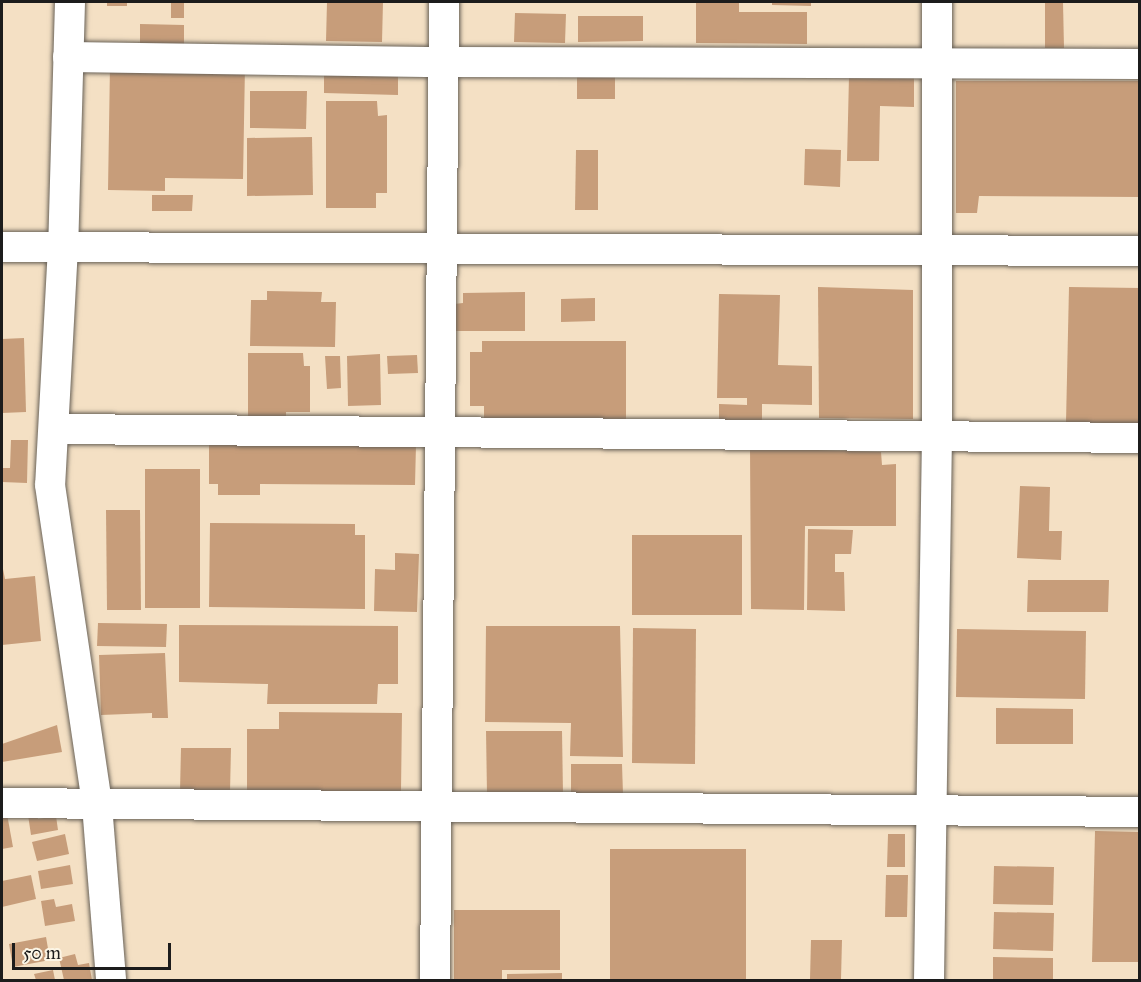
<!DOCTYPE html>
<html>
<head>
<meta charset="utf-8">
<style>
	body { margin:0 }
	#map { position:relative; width:1141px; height:982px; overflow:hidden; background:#f4e0c4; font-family:"IM FELL Great Primer",serif }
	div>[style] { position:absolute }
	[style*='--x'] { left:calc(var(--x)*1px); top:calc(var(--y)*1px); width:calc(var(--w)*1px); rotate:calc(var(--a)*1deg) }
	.building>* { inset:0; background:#c79d7a }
	.roads { filter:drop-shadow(0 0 2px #686157) drop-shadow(0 0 2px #686157) }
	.minor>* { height:30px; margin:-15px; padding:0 15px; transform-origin:15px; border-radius:15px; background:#fff }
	span { translate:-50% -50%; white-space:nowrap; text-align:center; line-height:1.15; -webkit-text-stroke:4.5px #fcf5e5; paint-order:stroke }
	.frame { position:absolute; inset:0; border:3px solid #1c1c1c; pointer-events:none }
	.scale { position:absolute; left:12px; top:943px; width:159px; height:27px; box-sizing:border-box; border:3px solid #1c1c1c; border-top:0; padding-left:8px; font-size:18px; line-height:21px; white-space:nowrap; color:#1c1c1c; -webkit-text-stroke:4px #fcf5e5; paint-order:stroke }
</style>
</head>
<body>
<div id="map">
	<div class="building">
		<div style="clip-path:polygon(107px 2px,127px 2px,127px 6px,107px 6px)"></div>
		<div style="clip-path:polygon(171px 2px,184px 2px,184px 18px,171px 18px)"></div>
		<div style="clip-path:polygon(327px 2px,383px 2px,382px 42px,326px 41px)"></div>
		<div style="clip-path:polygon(696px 2px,739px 2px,739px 12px,807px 12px,807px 44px,696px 43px)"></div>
		<div style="clip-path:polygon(772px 2px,811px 2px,811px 6px,772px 5px)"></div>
		<div style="clip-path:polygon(1045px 2px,1063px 2px,1064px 48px,1045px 48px)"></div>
		<div style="clip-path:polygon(515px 13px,566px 14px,565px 43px,514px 42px)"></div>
		<div style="clip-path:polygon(578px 16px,643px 16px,643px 41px,578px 42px)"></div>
		<div style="clip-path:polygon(140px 24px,184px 25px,184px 47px,140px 47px)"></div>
		<div style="clip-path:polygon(110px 65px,245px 66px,243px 179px,165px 178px,165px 191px,108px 190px)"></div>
		<div style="clip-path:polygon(324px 70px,398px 72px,398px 95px,324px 93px)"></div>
		<div style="clip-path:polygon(577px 74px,615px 74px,615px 99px,577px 99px)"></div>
		<div style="clip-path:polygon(849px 76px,914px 77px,914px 107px,880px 106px,879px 161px,847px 161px)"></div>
		<div style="clip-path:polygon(956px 81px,1140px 81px,1140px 197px,979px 196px,977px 213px,956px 213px)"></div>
		<div style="clip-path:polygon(250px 91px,307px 91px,306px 129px,250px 128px)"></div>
		<div style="clip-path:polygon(326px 101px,377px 101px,378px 116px,387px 115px,387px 193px,376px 193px,376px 208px,326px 208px)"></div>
		<div style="clip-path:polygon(312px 137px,313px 195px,247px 196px,247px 138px)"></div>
		<div style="clip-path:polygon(805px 149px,841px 150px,840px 187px,804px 185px)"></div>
		<div style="clip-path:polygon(576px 150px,598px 150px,598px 210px,575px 210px)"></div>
		<div style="clip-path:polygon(152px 195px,193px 195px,192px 211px,152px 211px)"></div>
		<div style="clip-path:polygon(818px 287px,913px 290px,913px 419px,819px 418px)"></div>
		<div style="clip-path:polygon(1069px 287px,1140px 288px,1140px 424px,1066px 422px)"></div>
		<div style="clip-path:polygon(267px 291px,322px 292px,321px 302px,336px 302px,335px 347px,250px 346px,251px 300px,267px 300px)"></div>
		<div style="clip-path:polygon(525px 292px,525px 331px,454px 331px,454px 304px,463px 303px,463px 293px)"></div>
		<div style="clip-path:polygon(719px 294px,780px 295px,778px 365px,812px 366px,812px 405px,762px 404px,762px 424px,719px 423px,719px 404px,747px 405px,747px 398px,717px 398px)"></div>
		<div style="clip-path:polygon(595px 298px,595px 321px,561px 322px,561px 299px)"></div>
		<div style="clip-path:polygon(24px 338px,26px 412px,2px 413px,2px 339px)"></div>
		<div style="clip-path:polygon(482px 341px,626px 341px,626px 419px,484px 418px,484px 406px,470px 406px,470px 352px,482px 352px)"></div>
		<div style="clip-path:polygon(248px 353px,303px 353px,304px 366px,310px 366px,310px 412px,286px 412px,286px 418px,248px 418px)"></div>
		<div style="clip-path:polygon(380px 354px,381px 405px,348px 406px,347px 356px)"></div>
		<div style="clip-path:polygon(417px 355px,418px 373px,388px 374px,387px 356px)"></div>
		<div style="clip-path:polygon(325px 356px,340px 356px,341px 388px,327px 389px)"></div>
		<div style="clip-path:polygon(11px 440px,28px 440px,27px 483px,2px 482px,2px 468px,10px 468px)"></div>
		<div style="clip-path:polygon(209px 442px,416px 445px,415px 485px,260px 484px,260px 495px,218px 495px,218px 484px,209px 484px)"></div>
		<div style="clip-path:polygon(750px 448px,881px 452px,882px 465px,896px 464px,896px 526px,805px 526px,804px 610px,751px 609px)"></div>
		<div style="clip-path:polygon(145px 469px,200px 469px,200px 608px,145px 608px)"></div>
		<div style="clip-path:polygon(1020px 486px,1050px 487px,1049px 531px,1062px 531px,1061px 560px,1017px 558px)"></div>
		<div style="clip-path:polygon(106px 510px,140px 510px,141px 610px,107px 610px)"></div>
		<div style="clip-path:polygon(210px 523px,355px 524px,355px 535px,365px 535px,365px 609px,209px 607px)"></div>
		<div style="clip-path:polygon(808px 529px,853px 530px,851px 554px,835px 554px,835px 572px,844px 572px,845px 611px,807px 610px)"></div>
		<div style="clip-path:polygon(632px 535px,742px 535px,742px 615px,632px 615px)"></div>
		<div style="clip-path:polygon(395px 553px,419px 554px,417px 612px,374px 611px,375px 569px,395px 570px)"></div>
		<div style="clip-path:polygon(2px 564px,5px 579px,35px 576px,41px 641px,2px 645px)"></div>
		<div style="clip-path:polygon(1028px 580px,1109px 580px,1108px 612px,1027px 612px)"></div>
		<div style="clip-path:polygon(98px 623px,167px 624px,166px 647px,97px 646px)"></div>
		<div style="clip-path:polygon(179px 625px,398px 626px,398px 684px,378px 684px,377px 704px,267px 704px,268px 684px,179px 682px)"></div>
		<div style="clip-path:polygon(486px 626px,620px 626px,623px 757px,570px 756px,571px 723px,485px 722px)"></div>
		<div style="clip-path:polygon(633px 628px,696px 629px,695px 764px,632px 763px)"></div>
		<div style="clip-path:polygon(957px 629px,1086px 631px,1085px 699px,956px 697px)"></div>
		<div style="clip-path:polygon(165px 653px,168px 718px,152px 718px,152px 713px,101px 715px,99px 655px)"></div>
		<div style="clip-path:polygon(996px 708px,1073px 709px,1073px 744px,996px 744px)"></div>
		<div style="clip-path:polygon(279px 712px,402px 713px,401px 791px,247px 791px,247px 729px,279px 729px)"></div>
		<div style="clip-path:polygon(57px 725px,62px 752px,2px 762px,2px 744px)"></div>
		<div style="clip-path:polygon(486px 731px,562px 731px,563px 795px,487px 795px)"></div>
		<div style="clip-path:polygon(181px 748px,231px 748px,230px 792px,180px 791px)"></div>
		<div style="clip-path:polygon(571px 764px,622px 764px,623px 794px,571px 794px)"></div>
		<div style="clip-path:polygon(37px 813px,38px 819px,56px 816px,58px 830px,31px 835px,28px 815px)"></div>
		<div style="clip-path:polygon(7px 814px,13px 847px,2px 849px,2px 815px)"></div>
		<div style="clip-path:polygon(1095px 831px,1140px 832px,1140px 962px,1092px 962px)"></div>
		<div style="clip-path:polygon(65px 834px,69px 854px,37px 861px,32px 842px)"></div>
		<div style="clip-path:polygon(888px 834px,905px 834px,905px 867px,887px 867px)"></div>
		<div style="clip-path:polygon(610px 849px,746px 849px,746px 980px,610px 980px)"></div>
		<div style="clip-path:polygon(70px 865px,73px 884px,41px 889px,38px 871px)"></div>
		<div style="clip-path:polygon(994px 866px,1054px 867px,1053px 905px,993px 904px)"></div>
		<div style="clip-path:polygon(31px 875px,36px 899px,2px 907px,2px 881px)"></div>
		<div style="clip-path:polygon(886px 875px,908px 875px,907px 917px,885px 917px)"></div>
		<div style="clip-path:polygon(54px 899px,56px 907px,72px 904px,75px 921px,45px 926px,41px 901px)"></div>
		<div style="clip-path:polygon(454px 910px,560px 910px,560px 970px,502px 970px,502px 980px,454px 980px)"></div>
		<div style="clip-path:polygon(994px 912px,1054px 913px,1053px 951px,993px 949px)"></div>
		<div style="clip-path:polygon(46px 937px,50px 960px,13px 967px,9px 944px)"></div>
		<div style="clip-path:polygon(811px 940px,842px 940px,841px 979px,810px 979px)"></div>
		<div style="clip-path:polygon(75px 954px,78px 965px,89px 963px,92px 980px,64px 980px,59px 958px)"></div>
		<div style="clip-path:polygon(993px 957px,1053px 958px,1053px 980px,993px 980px)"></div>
		<div style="clip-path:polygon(53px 970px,55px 980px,36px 980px,34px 974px)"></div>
		<div style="clip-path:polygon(562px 973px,562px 980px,507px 980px,507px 974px)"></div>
	</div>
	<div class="roads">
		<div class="minor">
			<div style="--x:70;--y:2;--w:245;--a:91.6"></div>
			<div style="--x:63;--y:247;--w:238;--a:93.1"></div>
			<div style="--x:50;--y:485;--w:323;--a:81.6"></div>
			<div style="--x:97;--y:805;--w:176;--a:85.4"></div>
			<div style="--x:68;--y:57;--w:376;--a:0.8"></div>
			<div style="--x:444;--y:62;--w:696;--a:0.16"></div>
			<div style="--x:2;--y:247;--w:1138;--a:0.2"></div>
			<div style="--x:54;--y:429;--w:1086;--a:0.47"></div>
			<div style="--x:2;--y:803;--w:1138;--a:0.45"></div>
			<div style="--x:435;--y:980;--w:978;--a:-89.47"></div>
			<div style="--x:929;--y:980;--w:543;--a:-89.16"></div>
			<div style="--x:937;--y:437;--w:435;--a:-90"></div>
		</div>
	</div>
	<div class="frame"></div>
	<div class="scale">50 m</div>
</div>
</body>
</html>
